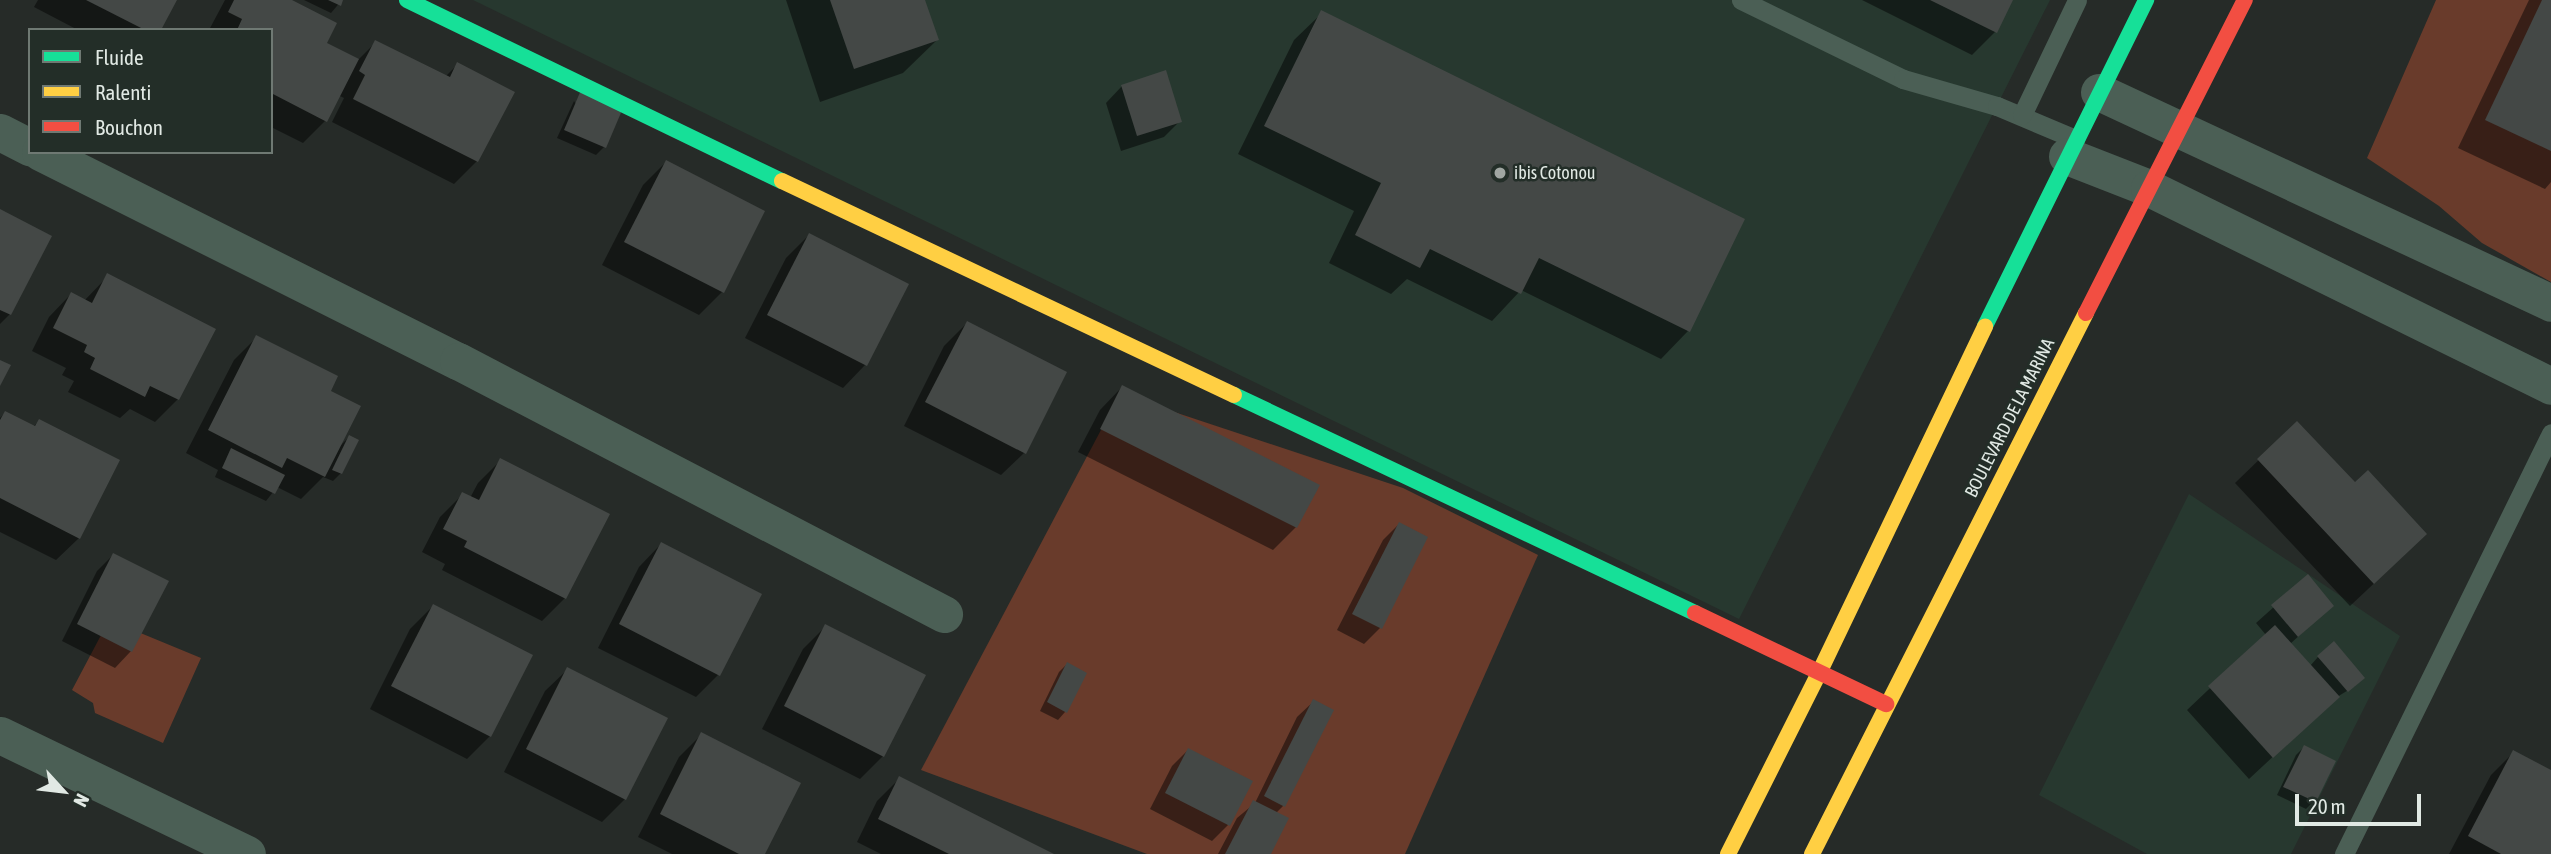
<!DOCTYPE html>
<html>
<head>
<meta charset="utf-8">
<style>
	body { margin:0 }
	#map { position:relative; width:2551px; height:854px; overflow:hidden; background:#262b28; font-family:"Asap Condensed",sans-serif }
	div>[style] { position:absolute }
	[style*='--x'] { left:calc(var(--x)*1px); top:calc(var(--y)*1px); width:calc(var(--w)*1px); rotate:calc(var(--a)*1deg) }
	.built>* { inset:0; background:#27382f }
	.green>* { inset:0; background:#693b2b }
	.shadow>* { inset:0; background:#0007 }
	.building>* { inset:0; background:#444846 }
	.lane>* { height:19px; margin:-9.5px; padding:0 9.5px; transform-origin:9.5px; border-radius:9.5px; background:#4b5f55 }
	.street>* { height:37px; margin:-18.5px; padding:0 18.5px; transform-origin:18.5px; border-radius:18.5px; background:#4b5f55 }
	.fast>* { height:16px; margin:-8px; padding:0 8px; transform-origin:8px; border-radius:8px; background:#16e098 }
	.slow>* { height:16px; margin:-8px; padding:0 8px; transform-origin:8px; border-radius:8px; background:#ffcf43 }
	.jam>* { height:16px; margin:-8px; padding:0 8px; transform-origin:8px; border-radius:8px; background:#f24e42 }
	.dots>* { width:19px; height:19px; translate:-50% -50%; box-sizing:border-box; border:4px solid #232e28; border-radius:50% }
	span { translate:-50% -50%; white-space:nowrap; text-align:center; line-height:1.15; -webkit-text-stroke:5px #232e28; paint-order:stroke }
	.poi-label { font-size:18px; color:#e1e9e4 }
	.left { translate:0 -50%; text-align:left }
	.street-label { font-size:18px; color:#e1e9e4 }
	.legend { position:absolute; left:28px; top:28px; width:245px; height:126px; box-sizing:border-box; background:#232e28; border:2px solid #6f7973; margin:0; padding:9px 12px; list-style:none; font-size:21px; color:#e1e9e4 }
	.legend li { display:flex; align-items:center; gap:14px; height:35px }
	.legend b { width:35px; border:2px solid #6f7973 }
	.north { position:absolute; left:28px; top:756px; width:70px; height:70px; -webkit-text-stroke:5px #232e28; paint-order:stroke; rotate:117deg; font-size:19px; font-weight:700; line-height:28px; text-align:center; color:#e1e9e4 }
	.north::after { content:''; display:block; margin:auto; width:24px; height:32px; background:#e1e9e4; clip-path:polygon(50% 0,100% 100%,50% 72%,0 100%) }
	.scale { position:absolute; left:2295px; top:794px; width:126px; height:32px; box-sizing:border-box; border:4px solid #e1e9e4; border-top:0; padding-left:9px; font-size:21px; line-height:24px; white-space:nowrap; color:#e1e9e4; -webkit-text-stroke:5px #232e28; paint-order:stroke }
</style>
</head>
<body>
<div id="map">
	<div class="built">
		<div style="clip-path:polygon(473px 0,2050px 0,1739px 619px)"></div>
		<div style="clip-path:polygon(2189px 494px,2400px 636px,2291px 854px,2147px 854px,2039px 795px)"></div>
	</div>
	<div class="green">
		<div style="clip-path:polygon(2436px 0,2543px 0,2551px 145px,2551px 282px,2482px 243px,2439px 206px,2367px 158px)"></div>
		<div style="clip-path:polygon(1120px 394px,1403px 488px,1538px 555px,1405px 854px,1147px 854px,921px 770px)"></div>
		<div style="clip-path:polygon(109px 620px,201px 658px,163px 743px,95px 713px,93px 703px,72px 690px)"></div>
	</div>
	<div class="shadow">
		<div style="clip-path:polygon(38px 0,175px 0,159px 30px,78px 30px,34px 7px)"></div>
		<div style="clip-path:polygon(225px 0,288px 0,325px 43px,358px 60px,376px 42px,445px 77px,458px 64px,477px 161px,454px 184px,332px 122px,344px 98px,338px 95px,325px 121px,303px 143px,271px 127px,271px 30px,209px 30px)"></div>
		<div style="clip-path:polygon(304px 0,342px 0,331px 13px)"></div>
		<div style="clip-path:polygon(786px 0,923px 0,937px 40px,903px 73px,820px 102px)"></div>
		<div style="clip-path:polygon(1862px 0,2011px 0,1995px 32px,1972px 55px)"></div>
		<div style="clip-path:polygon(2529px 0,2551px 0,2551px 182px,2545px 189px,2458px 148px)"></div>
		<div style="clip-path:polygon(1322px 13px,1688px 331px,1661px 359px,1521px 290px,1492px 321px,1407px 279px,1391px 294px,1329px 263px,1354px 211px,1238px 154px,1294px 40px)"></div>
		<div style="clip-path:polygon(1122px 86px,1180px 121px,1164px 137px,1121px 151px,1106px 103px)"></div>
		<div style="clip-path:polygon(574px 101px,604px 147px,596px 155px,557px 138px)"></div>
		<div style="clip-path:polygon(666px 162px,722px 292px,699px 315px,602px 265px,643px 185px)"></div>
		<div style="clip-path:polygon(0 211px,10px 314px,0 324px)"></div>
		<div style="clip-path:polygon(809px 235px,865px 365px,843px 388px,745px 338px,786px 258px)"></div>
		<div style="clip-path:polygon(108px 276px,178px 399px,155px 422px,130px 409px,120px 418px,68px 392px,74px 381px,62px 375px,66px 368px,32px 351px,49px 317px,71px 294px,84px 301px)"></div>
		<div style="clip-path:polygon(967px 323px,1024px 453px,1001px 475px,904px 426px,944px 346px)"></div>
		<div style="clip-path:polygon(257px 337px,329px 391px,339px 447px,349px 437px,341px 473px,333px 481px,323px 477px,301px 499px,277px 487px,266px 501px,215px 477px,218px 470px,186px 453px,234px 360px)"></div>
		<div style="clip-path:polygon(1122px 387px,1296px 527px,1273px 550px,1078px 452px,1100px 410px)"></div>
		<div style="clip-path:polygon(5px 413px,33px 427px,39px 421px,79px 538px,56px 560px,0 532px,0 418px)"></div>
		<div style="clip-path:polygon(2297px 423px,2402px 557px,2350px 606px,2235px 483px)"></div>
		<div style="clip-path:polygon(501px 460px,565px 598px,542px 621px,442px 570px,445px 564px,422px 552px,440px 517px,463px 494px,470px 498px,478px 483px)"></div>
		<div style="clip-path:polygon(1399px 524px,1380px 628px,1364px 644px,1337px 630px,1383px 540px)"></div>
		<div style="clip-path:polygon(661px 544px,718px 675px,696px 697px,598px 648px,639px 567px)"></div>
		<div style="clip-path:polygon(113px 555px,131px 651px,115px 668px,62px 641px,97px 571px)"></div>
		<div style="clip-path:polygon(2307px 577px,2332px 606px,2290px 644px,2310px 666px,2318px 657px,2355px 686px,2337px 697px,2249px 779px,2187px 710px,2266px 635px,2256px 623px)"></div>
		<div style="clip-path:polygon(433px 606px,490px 736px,467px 759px,370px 709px,410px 629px)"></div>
		<div style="clip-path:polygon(826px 626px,883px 756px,860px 779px,762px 729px,803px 649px)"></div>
		<div style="clip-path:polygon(1067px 664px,1065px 712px,1058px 720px,1040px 711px,1059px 672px)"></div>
		<div style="clip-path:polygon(568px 669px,625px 799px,602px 822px,504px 772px,545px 691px)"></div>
		<div style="clip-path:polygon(1314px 701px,1283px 806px,1276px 813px,1269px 854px,1218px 854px,1237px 818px,1255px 803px,1297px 717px)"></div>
		<div style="clip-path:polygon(702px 734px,763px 854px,672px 854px,638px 837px,679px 757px)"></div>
		<div style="clip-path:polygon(2304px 747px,2334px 762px,2314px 801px,2306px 809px,2277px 795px,2296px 755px)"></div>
		<div style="clip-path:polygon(1188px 750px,1228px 825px,1212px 841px,1150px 809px,1172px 766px)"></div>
		<div style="clip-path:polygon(2514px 752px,2551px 772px,2551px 854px,2449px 854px,2491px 775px)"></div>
		<div style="clip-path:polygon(900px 778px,1050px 854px,881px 854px,857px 842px,877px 801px)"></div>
	</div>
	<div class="building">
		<div style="clip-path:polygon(86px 0,177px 0,161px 30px,145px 30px)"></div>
		<div style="clip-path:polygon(234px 0,292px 0,337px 23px,327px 43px,359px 59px,327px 122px,271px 93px,271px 30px,237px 30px,242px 19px,228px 12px)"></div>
		<div style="clip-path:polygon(328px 0,343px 0,341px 6px)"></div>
		<div style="clip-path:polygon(830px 0,925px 0,939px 40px,854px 69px)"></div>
		<div style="clip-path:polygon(1930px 0,2013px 0,1997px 33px)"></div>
		<div style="clip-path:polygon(2542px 0,2551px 0,2551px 151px,2485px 120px)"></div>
		<div style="clip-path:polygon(1321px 10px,1745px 219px,1690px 332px,1539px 258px,1521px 294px,1430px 249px,1420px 268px,1355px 235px,1381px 183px,1264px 126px)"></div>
		<div style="clip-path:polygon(375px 40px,450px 77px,457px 62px,515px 92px,478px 162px,353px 99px,365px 75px,359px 71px)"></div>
		<div style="clip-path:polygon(1166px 70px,1182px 122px,1137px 136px,1121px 85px)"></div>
		<div style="clip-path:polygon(581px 90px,623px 108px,606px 148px,564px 130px)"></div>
		<div style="clip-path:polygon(666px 160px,765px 211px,724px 293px,624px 242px)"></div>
		<div style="clip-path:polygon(0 209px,52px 236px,11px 315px,0 310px)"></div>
		<div style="clip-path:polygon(809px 233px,909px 284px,867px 366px,767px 315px)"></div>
		<div style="clip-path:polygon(107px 273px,216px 329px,179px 400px,150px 386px,145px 397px,90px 369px,95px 358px,84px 352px,87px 345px,53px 328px,71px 292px,92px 303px)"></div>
		<div style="clip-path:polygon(967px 321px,1067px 372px,1026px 454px,925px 402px)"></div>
		<div style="clip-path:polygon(256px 335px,338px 376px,331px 391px,361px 406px,325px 477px,287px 458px,282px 468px,208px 430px)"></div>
		<div style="clip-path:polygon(0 360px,11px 365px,0 386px)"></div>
		<div style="clip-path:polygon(1122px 385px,1320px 485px,1297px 528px,1100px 429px)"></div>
		<div style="clip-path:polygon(5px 411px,35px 426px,39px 419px,120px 460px,80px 539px,0 498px,0 420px)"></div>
		<div style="clip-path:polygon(2297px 421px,2355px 482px,2368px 470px,2427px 534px,2374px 584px,2257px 459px)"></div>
		<div style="clip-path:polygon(349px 435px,359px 440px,342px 474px,332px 470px)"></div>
		<div style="clip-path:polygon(231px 448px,285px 475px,275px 494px,222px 468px)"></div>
		<div style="clip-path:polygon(500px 458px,610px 514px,566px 599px,464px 547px,467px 541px,443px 529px,462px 492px,479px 500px)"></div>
		<div style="clip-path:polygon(1399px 522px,1428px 537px,1382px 629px,1352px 614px)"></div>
		<div style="clip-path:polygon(661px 542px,762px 594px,720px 676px,619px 624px)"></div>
		<div style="clip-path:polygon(113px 553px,169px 581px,132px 652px,77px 624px)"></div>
		<div style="clip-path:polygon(2308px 574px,2334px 606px,2298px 637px,2271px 605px)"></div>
		<div style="clip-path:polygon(433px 604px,533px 655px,491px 737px,391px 686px)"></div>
		<div style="clip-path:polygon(825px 624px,926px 675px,884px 757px,784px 706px)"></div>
		<div style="clip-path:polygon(2275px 625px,2340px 697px,2273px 758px,2208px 686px)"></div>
		<div style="clip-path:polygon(2334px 641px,2365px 678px,2348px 692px,2317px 656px)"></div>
		<div style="clip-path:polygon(1067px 662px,1087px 673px,1067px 713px,1047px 702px)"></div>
		<div style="clip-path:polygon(567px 667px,668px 718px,626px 800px,526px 749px)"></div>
		<div style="clip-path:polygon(1313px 699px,1334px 710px,1285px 807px,1264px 796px)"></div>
		<div style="clip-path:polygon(701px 732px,801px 783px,765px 854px,739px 854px,660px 814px)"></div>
		<div style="clip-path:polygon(2304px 745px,2336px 761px,2316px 802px,2283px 787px)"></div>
		<div style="clip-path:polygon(1188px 748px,1253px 781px,1230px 826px,1165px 793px)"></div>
		<div style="clip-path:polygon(2513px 750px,2551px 770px,2551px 854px,2501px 854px,2468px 836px)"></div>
		<div style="clip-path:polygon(899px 776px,1054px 854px,949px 854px,878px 819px)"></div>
		<div style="clip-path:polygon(1253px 800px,1289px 818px,1271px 854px,1225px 854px)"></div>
	</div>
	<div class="lane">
		<div style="--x:1741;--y:0;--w:180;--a:26"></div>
		<div style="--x:1903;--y:79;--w:98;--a:16"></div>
		<div style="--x:1997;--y:106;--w:85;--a:22.9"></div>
		<div style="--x:2022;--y:115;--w:127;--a:-64.4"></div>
		<div style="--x:2344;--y:854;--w:469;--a:-63.8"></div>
	</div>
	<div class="street">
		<div style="--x:2099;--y:92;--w:499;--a:25"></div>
		<div style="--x:0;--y:132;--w:34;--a:27"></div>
		<div style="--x:40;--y:152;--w:467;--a:26.6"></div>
		<div style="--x:458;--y:361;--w:548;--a:27.5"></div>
		<div style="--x:2067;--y:156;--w:88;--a:21.3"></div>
		<div style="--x:2149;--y:188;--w:448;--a:26.2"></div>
		<div style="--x:0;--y:735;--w:274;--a:25.7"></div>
	</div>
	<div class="fast">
		<div style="--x:407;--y:0;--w:416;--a:25.8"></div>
		<div style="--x:1985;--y:326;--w:364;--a:-63.7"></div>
		<div style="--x:1234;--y:395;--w:510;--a:25.31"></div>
	</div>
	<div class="slow">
		<div style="--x:782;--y:181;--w:500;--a:25.34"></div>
		<div style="--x:1728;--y:854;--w:205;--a:-63.3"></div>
		<div style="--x:1820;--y:671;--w:382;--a:-64.4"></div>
		<div style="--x:1812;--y:854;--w:606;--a:-63.14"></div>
	</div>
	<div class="jam">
		<div style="--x:2086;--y:313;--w:351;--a:-63.1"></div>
		<div style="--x:1695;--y:613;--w:212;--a:25.5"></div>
	</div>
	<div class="dots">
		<div style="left:1500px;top:173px;background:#a0a6a2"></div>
	</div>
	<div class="poi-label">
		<span class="left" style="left:1514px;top:173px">ibis Cotonou</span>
	</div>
	<div class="street-label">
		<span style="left:2010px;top:418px;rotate:-63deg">BOULEVARD DE LA MARINA</span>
	</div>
	<ul class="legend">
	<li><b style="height:9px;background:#16e098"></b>Fluide</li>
	<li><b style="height:9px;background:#ffcf43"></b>Ralenti</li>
	<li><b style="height:9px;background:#f24e42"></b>Bouchon</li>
	</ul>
	<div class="north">N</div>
	<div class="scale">20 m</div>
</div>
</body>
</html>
